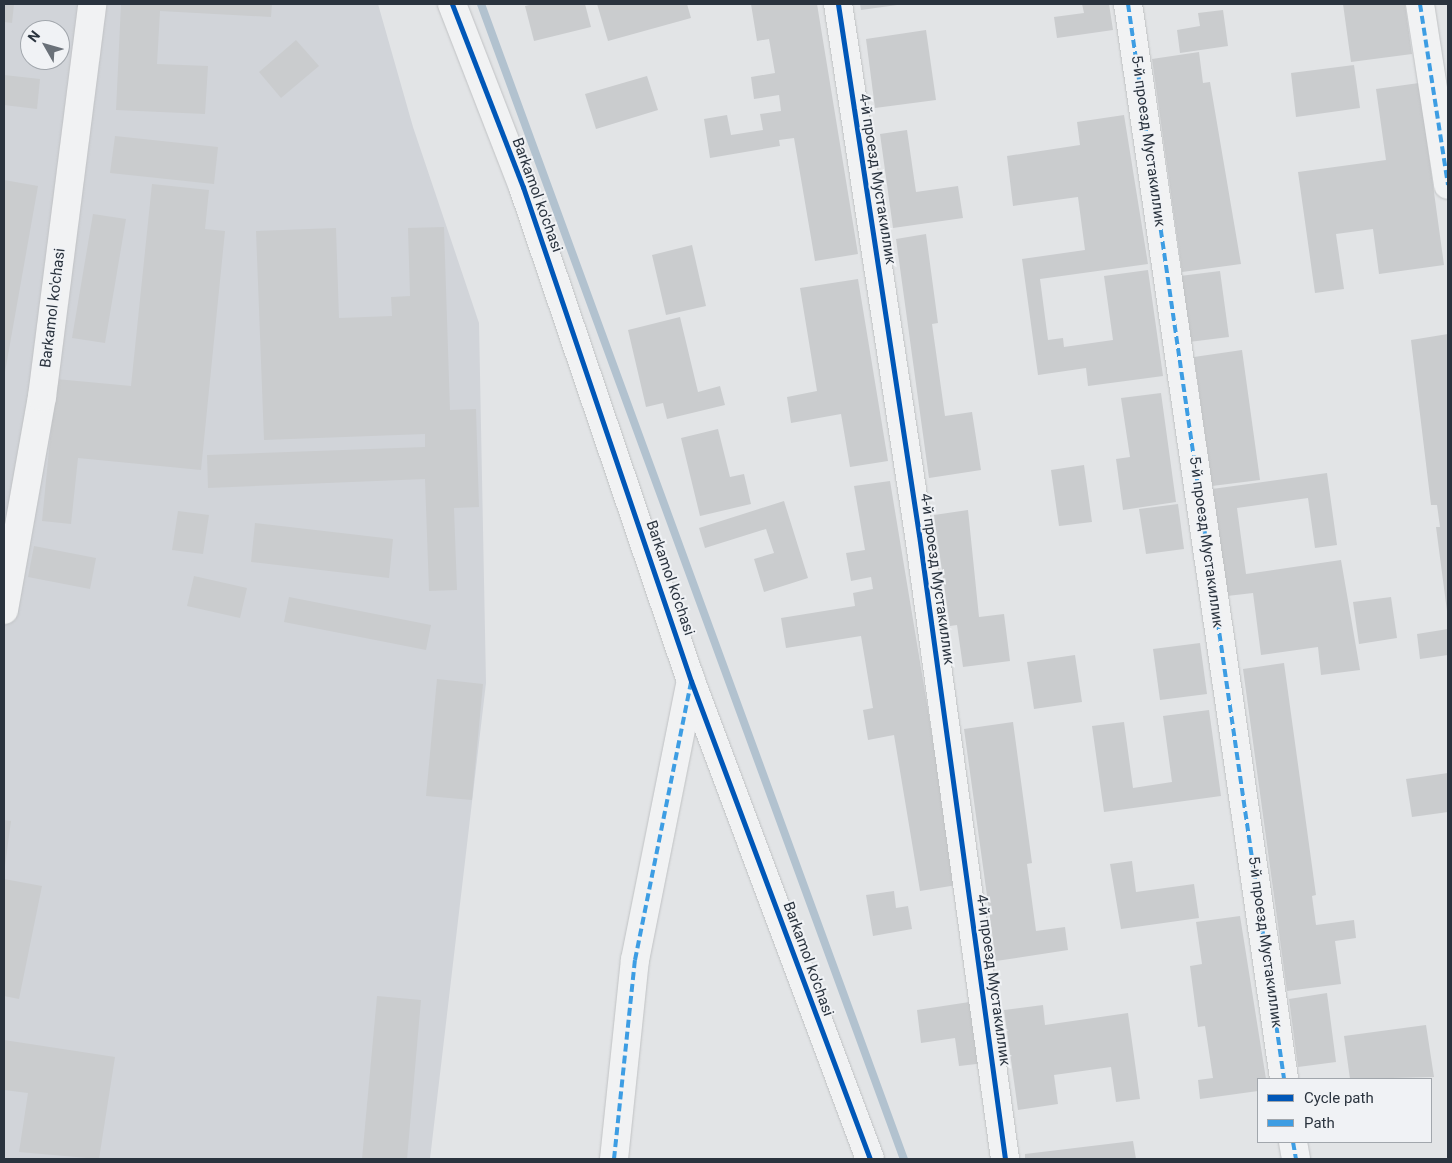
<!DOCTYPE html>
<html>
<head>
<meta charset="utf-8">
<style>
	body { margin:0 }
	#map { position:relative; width:1452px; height:1163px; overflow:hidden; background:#e2e4e6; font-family:Roboto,sans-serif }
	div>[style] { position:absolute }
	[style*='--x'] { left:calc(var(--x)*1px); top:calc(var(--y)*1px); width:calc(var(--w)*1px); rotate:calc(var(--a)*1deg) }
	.built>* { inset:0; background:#d1d4d9 }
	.stream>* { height:8px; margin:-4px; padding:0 4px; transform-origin:4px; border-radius:4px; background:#b2c2cf }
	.building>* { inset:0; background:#caccce }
	.roads { filter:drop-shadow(0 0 1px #c0c2c4) drop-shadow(0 0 1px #c0c2c4) }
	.street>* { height:28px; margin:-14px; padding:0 14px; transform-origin:14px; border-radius:14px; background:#f1f2f3 }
	.quiet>* { height:4px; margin-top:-2px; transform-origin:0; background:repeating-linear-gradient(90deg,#3d9de3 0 8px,transparent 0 12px) }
	.cycleway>* { height:5px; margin:-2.5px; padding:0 2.5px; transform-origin:2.5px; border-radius:2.5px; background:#0057b8 }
	span { translate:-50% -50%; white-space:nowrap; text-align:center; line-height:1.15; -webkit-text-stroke:4px #f0f2f5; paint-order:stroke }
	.street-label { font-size:15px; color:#2a333e }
	.frame { position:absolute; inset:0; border:5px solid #2a333e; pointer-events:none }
	.legend { position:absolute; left:1257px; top:1078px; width:175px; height:65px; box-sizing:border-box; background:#f0f2f5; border:1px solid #a1a6ac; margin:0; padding:6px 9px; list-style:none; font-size:15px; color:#2a333e }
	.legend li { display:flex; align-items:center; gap:10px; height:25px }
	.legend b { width:25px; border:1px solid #a1a6ac }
	.north { position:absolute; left:20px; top:20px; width:50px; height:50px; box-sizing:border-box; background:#f0f2f5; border:1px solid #a1a6ac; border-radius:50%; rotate:308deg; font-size:14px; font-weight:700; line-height:20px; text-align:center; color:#2a333e }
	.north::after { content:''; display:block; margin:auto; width:18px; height:22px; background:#6a7179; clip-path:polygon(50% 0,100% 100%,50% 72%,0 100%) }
</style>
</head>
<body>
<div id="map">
	<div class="built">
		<div style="clip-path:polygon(evenodd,4px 4px,378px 4px,413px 127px,479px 323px,486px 683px,430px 1159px,4px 1159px,4px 4px,30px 30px,60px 30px,60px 60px,30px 60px,30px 30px)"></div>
	</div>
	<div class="stream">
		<div style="--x:481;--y:4;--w:1230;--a:69.89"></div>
	</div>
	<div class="building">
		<div style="clip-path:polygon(4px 4px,14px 4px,12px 23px,4px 22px)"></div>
		<div style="clip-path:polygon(121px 4px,272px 4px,271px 17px,160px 11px,157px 64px,208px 66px,205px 114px,116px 110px)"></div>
		<div style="clip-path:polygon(534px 4px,585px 4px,591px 27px,534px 41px,525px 6px)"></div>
		<div style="clip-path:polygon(597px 4px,687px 4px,691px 18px,608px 41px)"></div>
		<div style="clip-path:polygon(751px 4px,817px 4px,858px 254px,815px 261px,794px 138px,779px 140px,780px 146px,710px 158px,704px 119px,727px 115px,731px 135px,763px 130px,760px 114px,781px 111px,779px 95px,754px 99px,751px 77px,775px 73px,769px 39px,757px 41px)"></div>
		<div style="clip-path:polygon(860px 4px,897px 4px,897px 5px,861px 10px)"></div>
		<div style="clip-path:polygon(1082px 4px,1109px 4px,1113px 30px,1057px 38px,1054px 17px,1084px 13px)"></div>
		<div style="clip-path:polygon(1343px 4px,1405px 4px,1412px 54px,1351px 62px)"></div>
		<div style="clip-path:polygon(1223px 10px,1228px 46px,1180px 53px,1177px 30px,1200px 26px,1198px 13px)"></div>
		<div style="clip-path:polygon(926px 30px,936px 100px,875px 108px,866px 39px)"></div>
		<div style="clip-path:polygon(296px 40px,319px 66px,281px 98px,259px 72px)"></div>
		<div style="clip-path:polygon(1199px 52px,1203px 83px,1210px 82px,1241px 264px,1182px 272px,1152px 59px)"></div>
		<div style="clip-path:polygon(1354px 65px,1360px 108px,1296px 117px,1291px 73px)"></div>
		<div style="clip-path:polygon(4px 75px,40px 79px,37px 109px,4px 105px)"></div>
		<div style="clip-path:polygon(647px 76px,658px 110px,596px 129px,585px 94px)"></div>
		<div style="clip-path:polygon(1419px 83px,1444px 265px,1379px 274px,1373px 229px,1336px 234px,1344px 289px,1315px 293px,1298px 172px,1386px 160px,1376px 89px)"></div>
		<div style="clip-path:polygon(1124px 115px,1148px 264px,1040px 279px,1048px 340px,1063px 338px,1064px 347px,1113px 340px,1104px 276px,1148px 270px,1163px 376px,1088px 386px,1086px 368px,1038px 375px,1022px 259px,1085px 250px,1078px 197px,1013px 206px,1007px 156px,1080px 145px,1077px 122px)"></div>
		<div style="clip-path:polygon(907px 130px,916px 192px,958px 186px,963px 218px,893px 228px,880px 134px)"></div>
		<div style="clip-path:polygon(115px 136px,218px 147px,214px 184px,110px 173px)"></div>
		<div style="clip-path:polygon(4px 180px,38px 186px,5px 372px,4px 372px)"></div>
		<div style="clip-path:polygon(152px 184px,209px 190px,205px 229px,225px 231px,201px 470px,78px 458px,71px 524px,42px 521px,56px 379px,131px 386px)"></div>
		<div style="clip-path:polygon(93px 214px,126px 219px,105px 343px,72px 338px)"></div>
		<div style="clip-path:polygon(444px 227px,450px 410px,476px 409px,479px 507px,454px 508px,457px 590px,429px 591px,425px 479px,208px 488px,207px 455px,425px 447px,425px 434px,264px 440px,256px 231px,336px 228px,339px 318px,392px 316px,391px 297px,410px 296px,408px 228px)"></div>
		<div style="clip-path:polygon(926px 234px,938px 323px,932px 324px,945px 416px,972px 412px,981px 470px,929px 478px,896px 239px)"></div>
		<div style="clip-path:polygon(692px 245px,706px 306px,666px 315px,652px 255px)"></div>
		<div style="clip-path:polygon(1220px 271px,1229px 337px,1189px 342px,1180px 276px)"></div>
		<div style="clip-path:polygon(858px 279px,888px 461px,850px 467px,841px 414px,791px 423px,787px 397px,817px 391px,800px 288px)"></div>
		<div style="clip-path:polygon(680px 317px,698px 392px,720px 386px,725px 405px,667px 419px,663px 403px,646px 407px,628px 330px)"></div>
		<div style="clip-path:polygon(1448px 334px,1448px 611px,1447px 611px,1436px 527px,1440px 527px,1437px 505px,1431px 505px,1411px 340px)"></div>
		<div style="clip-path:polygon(1242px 350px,1260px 480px,1212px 486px,1194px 357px)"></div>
		<div style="clip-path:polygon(1161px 393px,1176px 502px,1123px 510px,1116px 459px,1130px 457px,1121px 398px)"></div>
		<div style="clip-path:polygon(718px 429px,730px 477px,744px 474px,751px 504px,700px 516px,681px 438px)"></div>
		<div style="clip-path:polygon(1084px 465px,1092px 522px,1059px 526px,1051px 470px)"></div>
		<div style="clip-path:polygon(1327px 473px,1337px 545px,1315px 548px,1308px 498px,1237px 508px,1246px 574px,1341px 560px,1360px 670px,1321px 675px,1318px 647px,1261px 655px,1253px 593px,1227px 596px,1212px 489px)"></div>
		<div style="clip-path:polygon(890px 481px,957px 885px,920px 891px,894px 735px,868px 740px,863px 710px,873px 708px,861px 636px,786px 648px,781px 618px,855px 606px,853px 593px,873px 589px,871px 577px,851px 581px,846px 553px,865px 550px,854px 486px)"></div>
		<div style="clip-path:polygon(784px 501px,808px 578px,764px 592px,754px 559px,774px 553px,766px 529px,705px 548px,699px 528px)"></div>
		<div style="clip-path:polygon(1178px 504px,1184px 549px,1146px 554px,1139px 509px)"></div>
		<div style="clip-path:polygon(968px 510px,979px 617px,1004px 614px,1010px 661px,963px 667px,957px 625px,950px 626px,934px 515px)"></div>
		<div style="clip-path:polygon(178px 511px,209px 515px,203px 554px,172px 550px)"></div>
		<div style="clip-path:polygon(255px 523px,393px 539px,389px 578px,251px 562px)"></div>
		<div style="clip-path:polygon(34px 546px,96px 558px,90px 589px,28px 577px)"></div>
		<div style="clip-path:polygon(194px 576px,247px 588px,240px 618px,187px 606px)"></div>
		<div style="clip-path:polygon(289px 597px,431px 625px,426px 650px,284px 622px)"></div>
		<div style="clip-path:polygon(1391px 597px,1397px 638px,1359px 644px,1353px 602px)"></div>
		<div style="clip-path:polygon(1448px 629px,1448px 655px,1420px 659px,1417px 634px)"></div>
		<div style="clip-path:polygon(1200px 643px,1207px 694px,1160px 700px,1153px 649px)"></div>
		<div style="clip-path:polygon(1075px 655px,1082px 702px,1034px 709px,1027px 662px)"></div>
		<div style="clip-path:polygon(1284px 663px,1316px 895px,1312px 896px,1316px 925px,1354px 920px,1356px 938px,1335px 941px,1341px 984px,1287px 991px,1243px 669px)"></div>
		<div style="clip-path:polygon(437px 679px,483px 684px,472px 800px,426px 796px)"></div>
		<div style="clip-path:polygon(1209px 710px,1221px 796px,1104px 812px,1092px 726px,1124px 722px,1133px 788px,1172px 782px,1163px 716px)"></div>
		<div style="clip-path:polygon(1013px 722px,1032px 863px,1027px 864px,1036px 931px,1065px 927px,1068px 950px,996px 961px,964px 729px)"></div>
		<div style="clip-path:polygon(1448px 773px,1448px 812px,1412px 817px,1406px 779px)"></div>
		<div style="clip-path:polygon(4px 820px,11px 821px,5px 866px,4px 866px)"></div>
		<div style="clip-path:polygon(1132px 861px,1136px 892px,1194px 884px,1199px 918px,1121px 929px,1110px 864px)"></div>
		<div style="clip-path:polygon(4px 879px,42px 886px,19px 999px,4px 996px)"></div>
		<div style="clip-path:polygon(894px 891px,896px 908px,908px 906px,912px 929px,873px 936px,866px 895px)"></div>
		<div style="clip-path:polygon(1240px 916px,1266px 1079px,1258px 1079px,1258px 1091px,1200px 1099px,1198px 1080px,1213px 1078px,1205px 1026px,1198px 1027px,1190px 966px,1202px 964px,1196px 922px)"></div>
		<div style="clip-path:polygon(1327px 993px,1336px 1062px,1298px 1067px,1289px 999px)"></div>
		<div style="clip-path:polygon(377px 996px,421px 1000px,407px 1159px,362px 1159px)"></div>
		<div style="clip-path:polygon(976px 1001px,985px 1063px,959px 1066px,955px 1038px,921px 1043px,917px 1010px)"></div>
		<div style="clip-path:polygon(1043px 1005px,1045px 1025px,1128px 1013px,1140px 1099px,1116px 1102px,1111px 1067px,1054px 1075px,1058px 1104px,1018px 1110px,1004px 1010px)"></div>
		<div style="clip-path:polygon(1426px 1025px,1434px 1077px,1350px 1079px,1344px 1036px)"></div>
		<div style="clip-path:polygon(4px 1040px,115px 1057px,99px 1159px,19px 1152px,28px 1093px,4px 1090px)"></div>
		<div style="clip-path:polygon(1133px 1141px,1136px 1159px,1025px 1159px,1025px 1154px)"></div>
	</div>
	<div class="roads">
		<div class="street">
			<div style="--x:452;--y:4;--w:196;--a:68.8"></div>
			<div style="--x:523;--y:187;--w:522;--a:71.22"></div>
			<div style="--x:691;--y:681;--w:510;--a:69.47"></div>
			<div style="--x:838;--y:4;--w:537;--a:81.33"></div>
			<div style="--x:919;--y:535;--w:630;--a:82.15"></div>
			<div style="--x:1128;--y:4;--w:1086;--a:81.74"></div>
			<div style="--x:1420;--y:4;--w:183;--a:81.2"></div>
			<div style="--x:4;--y:610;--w:216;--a:-79.9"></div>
			<div style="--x:42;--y:397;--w:396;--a:-82.7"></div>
			<div style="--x:1293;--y:1142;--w:17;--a:80"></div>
			<div style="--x:614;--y:1159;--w:200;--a:-84"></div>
			<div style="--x:635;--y:960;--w:285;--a:-78.7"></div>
		</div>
	</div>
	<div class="quiet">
		<div style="--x:1128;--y:4;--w:1086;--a:81.74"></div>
		<div style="--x:1420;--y:4;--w:183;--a:81.2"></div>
		<div style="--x:1293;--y:1142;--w:17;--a:80"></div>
		<div style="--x:614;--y:1159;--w:200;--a:-84"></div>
		<div style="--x:635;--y:960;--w:283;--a:-78.6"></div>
	</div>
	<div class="cycleway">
		<div style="--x:452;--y:4;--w:196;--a:68.8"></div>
		<div style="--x:523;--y:187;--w:522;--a:71.22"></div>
		<div style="--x:691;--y:681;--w:510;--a:69.47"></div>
		<div style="--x:838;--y:4;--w:537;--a:81.33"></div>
		<div style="--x:919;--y:535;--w:630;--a:82.15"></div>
	</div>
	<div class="street-label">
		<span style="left:1148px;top:141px;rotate:82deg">5-й проезд Мустакиллик</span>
		<span style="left:877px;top:179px;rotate:81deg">4-й проезд Мустакиллик</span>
		<span style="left:537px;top:195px;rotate:70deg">Barkamol ko'chasi</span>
		<span style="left:53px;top:308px;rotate:-83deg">Barkamol ko'chasi</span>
		<span style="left:1206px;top:542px;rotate:82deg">5-й проезд Мустакиллик</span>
		<span style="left:670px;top:578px;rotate:71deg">Barkamol ko'chasi</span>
		<span style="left:937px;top:579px;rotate:82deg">4-й проезд Мустакиллик</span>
		<span style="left:1265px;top:942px;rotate:82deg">5-й проезд Мустакиллик</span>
		<span style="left:808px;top:959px;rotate:70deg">Barkamol ko'chasi</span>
		<span style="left:993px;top:980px;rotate:82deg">4-й проезд Мустакиллик</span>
	</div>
	<div class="frame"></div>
	<ul class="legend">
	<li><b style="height:6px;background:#0057b8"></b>Cycle path</li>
	<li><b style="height:6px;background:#3d9de3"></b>Path</li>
	</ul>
	<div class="north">N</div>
</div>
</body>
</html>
